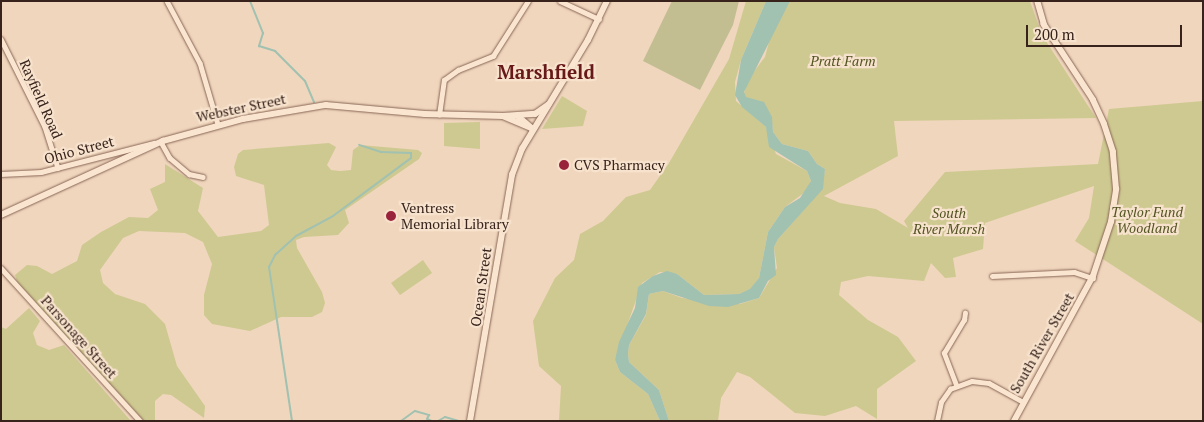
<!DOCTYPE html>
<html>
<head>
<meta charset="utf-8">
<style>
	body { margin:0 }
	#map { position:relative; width:1204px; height:422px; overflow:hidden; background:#f0d6bd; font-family:"PT Serif",serif }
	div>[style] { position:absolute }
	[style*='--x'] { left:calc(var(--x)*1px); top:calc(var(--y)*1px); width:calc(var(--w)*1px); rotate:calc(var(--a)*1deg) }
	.green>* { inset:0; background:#cec991 }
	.cemetery>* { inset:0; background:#c2be91 }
	.water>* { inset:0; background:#a1c1b1 }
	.stream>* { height:2px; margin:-1px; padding:0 1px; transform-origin:1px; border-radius:1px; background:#a1c1b1 }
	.roads { filter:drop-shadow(0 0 1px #865) drop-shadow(0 0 1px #865) }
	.street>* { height:4.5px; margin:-2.25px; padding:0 2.25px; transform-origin:2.25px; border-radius:2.25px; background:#fae5d1 }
	.secondary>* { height:5.5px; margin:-2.75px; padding:0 2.75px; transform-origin:2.75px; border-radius:2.75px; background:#fae5d1 }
	.dots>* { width:14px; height:14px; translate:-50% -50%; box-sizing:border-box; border:2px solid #f7e2cd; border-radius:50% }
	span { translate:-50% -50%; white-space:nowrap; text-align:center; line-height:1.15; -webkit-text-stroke:4.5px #f7e2cd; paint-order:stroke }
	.park-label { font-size:14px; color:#525421; font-style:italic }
	.street-label { font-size:14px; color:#37231b }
	.poi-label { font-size:14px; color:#37231b }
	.left { translate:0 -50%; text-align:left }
	.district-label { font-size:19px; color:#661918; font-weight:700 }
	.frame { position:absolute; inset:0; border:2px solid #37231b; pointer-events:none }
	.scale { position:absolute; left:1026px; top:25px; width:156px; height:22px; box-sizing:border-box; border:2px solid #37231b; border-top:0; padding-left:6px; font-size:15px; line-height:18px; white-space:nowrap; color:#37231b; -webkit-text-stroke:4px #f7e2cd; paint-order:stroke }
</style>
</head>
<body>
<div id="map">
	<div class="green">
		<div style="clip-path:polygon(746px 1px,766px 1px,741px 60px,735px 82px,736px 101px,766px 127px,776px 154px,807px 171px,811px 181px,809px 189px,785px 207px,768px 232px,759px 278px,750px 290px,739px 294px,704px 295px,677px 274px,660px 272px,642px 283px,615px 360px,620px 372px,648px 394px,660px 421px,559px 421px,561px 386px,539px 366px,533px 321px,555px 278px,574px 260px,580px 234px,603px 221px,626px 197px,650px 190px,669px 163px,729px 59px)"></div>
		<div style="clip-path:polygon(788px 1px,1030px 1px,1042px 35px,1096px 118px,894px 121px,898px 156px,824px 196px,840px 203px,876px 209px,908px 228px,904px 221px,945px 172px,1098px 164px,1109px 109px,1203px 101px,1203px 324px,1075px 241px,1089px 218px,1094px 186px,985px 223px,983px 249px,953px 258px,956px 277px,945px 278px,931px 263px,924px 281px,868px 276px,841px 282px,839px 295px,868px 320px,898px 337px,916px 361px,877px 389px,877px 419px,856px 406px,825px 416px,795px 413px,750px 377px,737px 372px,721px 398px,718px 421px,669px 421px,659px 390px,629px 362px,628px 354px,629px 345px,646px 315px,649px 294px,663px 291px,682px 298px,740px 304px,759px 298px,777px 268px,774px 247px,778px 239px,822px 189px,825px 169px,817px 164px,808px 151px,782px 144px,773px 132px,772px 123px,743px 96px,749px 78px,765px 57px,770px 38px)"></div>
		<div style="clip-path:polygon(562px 96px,587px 111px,583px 126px,542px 129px)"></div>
		<div style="clip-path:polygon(480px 122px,480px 149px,444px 146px,444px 123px)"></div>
		<div style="clip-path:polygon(329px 143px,336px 147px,327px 165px,331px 170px,340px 171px,351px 170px,353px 150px,360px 145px,418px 150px,422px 153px,419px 159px,345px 210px,349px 223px,338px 235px,304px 237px,296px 240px,297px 248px,322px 292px,325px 303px,322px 312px,312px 317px,281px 317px,250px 331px,212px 324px,204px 315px,204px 295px,212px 264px,203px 242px,185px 233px,139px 231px,123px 238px,100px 270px,103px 283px,115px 294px,145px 304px,165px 324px,177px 366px,205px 406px,204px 418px,171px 395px,163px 394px,155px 401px,155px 421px,144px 421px,17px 282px,15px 275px,27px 265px,37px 266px,52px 274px,77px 261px,82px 245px,101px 232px,129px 217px,148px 218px,158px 210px,150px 189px,165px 182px,165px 164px,203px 188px,198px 211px,218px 237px,261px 231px,269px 225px,264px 185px,236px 176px,234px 167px,238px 154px,243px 150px)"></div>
		<div style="clip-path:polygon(423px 260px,432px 273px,400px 295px,391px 283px)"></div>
		<div style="clip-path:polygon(29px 308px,40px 321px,33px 333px,37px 345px,49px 350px,64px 345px,131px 421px,1px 421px,1px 327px,6px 329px)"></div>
	</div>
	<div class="cemetery">
		<div style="clip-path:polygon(672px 1px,739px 1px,733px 25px,700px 90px,643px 61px)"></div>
	</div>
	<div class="water">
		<div style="clip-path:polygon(766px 1px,790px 1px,744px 92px,746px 97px,764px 102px,772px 117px,773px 132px,782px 144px,808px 151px,817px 164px,825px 169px,823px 189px,778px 239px,774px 247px,776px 275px,768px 281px,759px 298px,728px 307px,709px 306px,663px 291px,649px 294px,646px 314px,629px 345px,628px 354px,629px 362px,659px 390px,669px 421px,660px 421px,648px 394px,620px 372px,615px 360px,619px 342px,635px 308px,638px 287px,653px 276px,667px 271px,677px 274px,704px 295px,739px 294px,750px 289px,759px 278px,768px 232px,785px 207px,800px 198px,811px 181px,807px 171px,769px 147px,766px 127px,742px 107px,735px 95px,741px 60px)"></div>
	</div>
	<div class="stream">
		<div style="--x:250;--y:1;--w:35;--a:68"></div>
		<div style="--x:263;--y:33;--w:14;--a:107"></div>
		<div style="--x:259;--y:46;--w:17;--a:17"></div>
		<div style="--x:275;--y:51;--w:42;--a:45"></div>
		<div style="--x:305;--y:81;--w:23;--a:67"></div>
		<div style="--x:292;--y:421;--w:156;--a:-98.5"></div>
		<div style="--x:269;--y:267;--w:13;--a:-63"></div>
		<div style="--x:275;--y:255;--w:28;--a:-42"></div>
		<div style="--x:296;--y:236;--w:42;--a:-28.4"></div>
		<div style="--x:333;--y:216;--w:97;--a:-36.6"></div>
		<div style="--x:411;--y:158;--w:5;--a:-90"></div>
		<div style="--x:411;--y:153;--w:30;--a:-178"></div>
		<div style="--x:381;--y:152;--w:23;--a:-162"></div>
		<div style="--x:401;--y:421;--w:17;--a:-36"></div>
		<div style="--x:415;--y:411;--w:15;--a:16"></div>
		<div style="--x:429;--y:415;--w:4;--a:117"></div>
		<div style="--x:427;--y:419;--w:5;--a:22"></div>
		<div style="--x:438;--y:421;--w:8;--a:-30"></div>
		<div style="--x:445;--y:417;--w:15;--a:16"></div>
	</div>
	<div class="roads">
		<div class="street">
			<div style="--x:167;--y:1;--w:70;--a:62"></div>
			<div style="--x:200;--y:63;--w:64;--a:73.6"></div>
			<div style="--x:560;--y:1;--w:43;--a:24.8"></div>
			<div style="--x:1;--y:39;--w:98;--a:63.4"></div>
			<div style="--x:45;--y:127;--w:43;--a:72.4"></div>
			<div style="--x:439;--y:115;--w:35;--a:-82"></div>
			<div style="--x:444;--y:80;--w:17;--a:-36"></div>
			<div style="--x:458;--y:70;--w:38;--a:-22"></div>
			<div style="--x:493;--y:56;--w:65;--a:-57.5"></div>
			<div style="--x:161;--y:142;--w:18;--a:61"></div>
			<div style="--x:170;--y:158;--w:25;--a:40"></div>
			<div style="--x:189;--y:174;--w:14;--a:12"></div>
			<div style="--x:1;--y:174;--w:40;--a:-2.9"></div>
			<div style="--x:41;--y:172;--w:117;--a:-14.4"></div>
			<div style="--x:1;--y:268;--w:207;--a:47.7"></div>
			<div style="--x:992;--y:276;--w:82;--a:-2.8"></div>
			<div style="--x:1074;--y:272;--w:20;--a:18"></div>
			<div style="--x:956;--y:385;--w:34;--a:-111"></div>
			<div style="--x:944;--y:353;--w:39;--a:-59"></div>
			<div style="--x:964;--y:320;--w:7;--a:-82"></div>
			<div style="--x:937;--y:421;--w:19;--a:-78"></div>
			<div style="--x:941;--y:402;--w:16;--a:-55"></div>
			<div style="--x:950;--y:389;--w:23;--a:-20"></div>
			<div style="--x:972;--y:381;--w:17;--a:7"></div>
			<div style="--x:989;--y:383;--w:38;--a:29"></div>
		</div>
		<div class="secondary">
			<div style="--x:503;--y:116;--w:33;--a:23"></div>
			<div style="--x:518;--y:116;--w:20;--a:41"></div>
			<div style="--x:1;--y:215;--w:178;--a:-24.6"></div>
			<div style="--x:163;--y:141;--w:83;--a:-15.4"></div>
			<div style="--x:243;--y:119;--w:84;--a:-9.6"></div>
			<div style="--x:326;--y:105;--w:99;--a:5.2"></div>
			<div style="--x:425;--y:114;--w:78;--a:1.5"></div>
			<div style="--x:503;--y:116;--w:32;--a:-4"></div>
			<div style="--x:535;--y:114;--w:16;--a:-35"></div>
			<div style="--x:470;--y:421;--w:250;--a:-80.3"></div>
			<div style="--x:512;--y:175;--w:28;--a:-69"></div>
			<div style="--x:522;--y:149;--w:127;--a:-58.8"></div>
			<div style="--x:588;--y:40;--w:43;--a:-64"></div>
			<div style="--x:1014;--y:421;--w:165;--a:-61.4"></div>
			<div style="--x:1093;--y:276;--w:57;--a:-71.6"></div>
			<div style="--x:1111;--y:222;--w:33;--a:-81"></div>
			<div style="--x:1116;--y:189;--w:37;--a:-95"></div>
			<div style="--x:1113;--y:152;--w:29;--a:-108"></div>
			<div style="--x:1104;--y:124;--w:26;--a:-115"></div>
			<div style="--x:1093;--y:100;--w:90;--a:-123.2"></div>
			<div style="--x:1044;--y:25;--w:25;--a:-106"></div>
		</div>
	</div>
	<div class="dots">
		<div style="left:564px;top:165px;background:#9a233c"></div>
		<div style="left:391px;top:216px;background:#9a233c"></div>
	</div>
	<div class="park-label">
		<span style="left:843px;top:61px">Pratt Farm</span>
		<span style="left:1147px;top:220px">Taylor Fund<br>Woodland</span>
		<span style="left:949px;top:221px">South<br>River Marsh</span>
	</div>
	<div class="street-label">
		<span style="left:41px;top:99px;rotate:66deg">Rayfield Road</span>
		<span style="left:241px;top:108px;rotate:-12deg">Webster Street</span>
		<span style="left:79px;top:150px;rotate:-15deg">Ohio Street</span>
		<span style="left:481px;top:287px;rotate:-82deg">Ocean Street</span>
		<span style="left:79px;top:337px;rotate:48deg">Parsonage Street</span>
		<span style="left:1042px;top:343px;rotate:-60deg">South River Street</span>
	</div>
	<div class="poi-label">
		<span class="left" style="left:574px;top:165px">CVS Pharmacy</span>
		<span class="left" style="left:401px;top:216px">Ventress<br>Memorial Library</span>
	</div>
	<div class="district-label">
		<span style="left:546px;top:72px">Marshfield</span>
	</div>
	<div class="frame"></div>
	<div class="scale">200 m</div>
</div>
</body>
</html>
